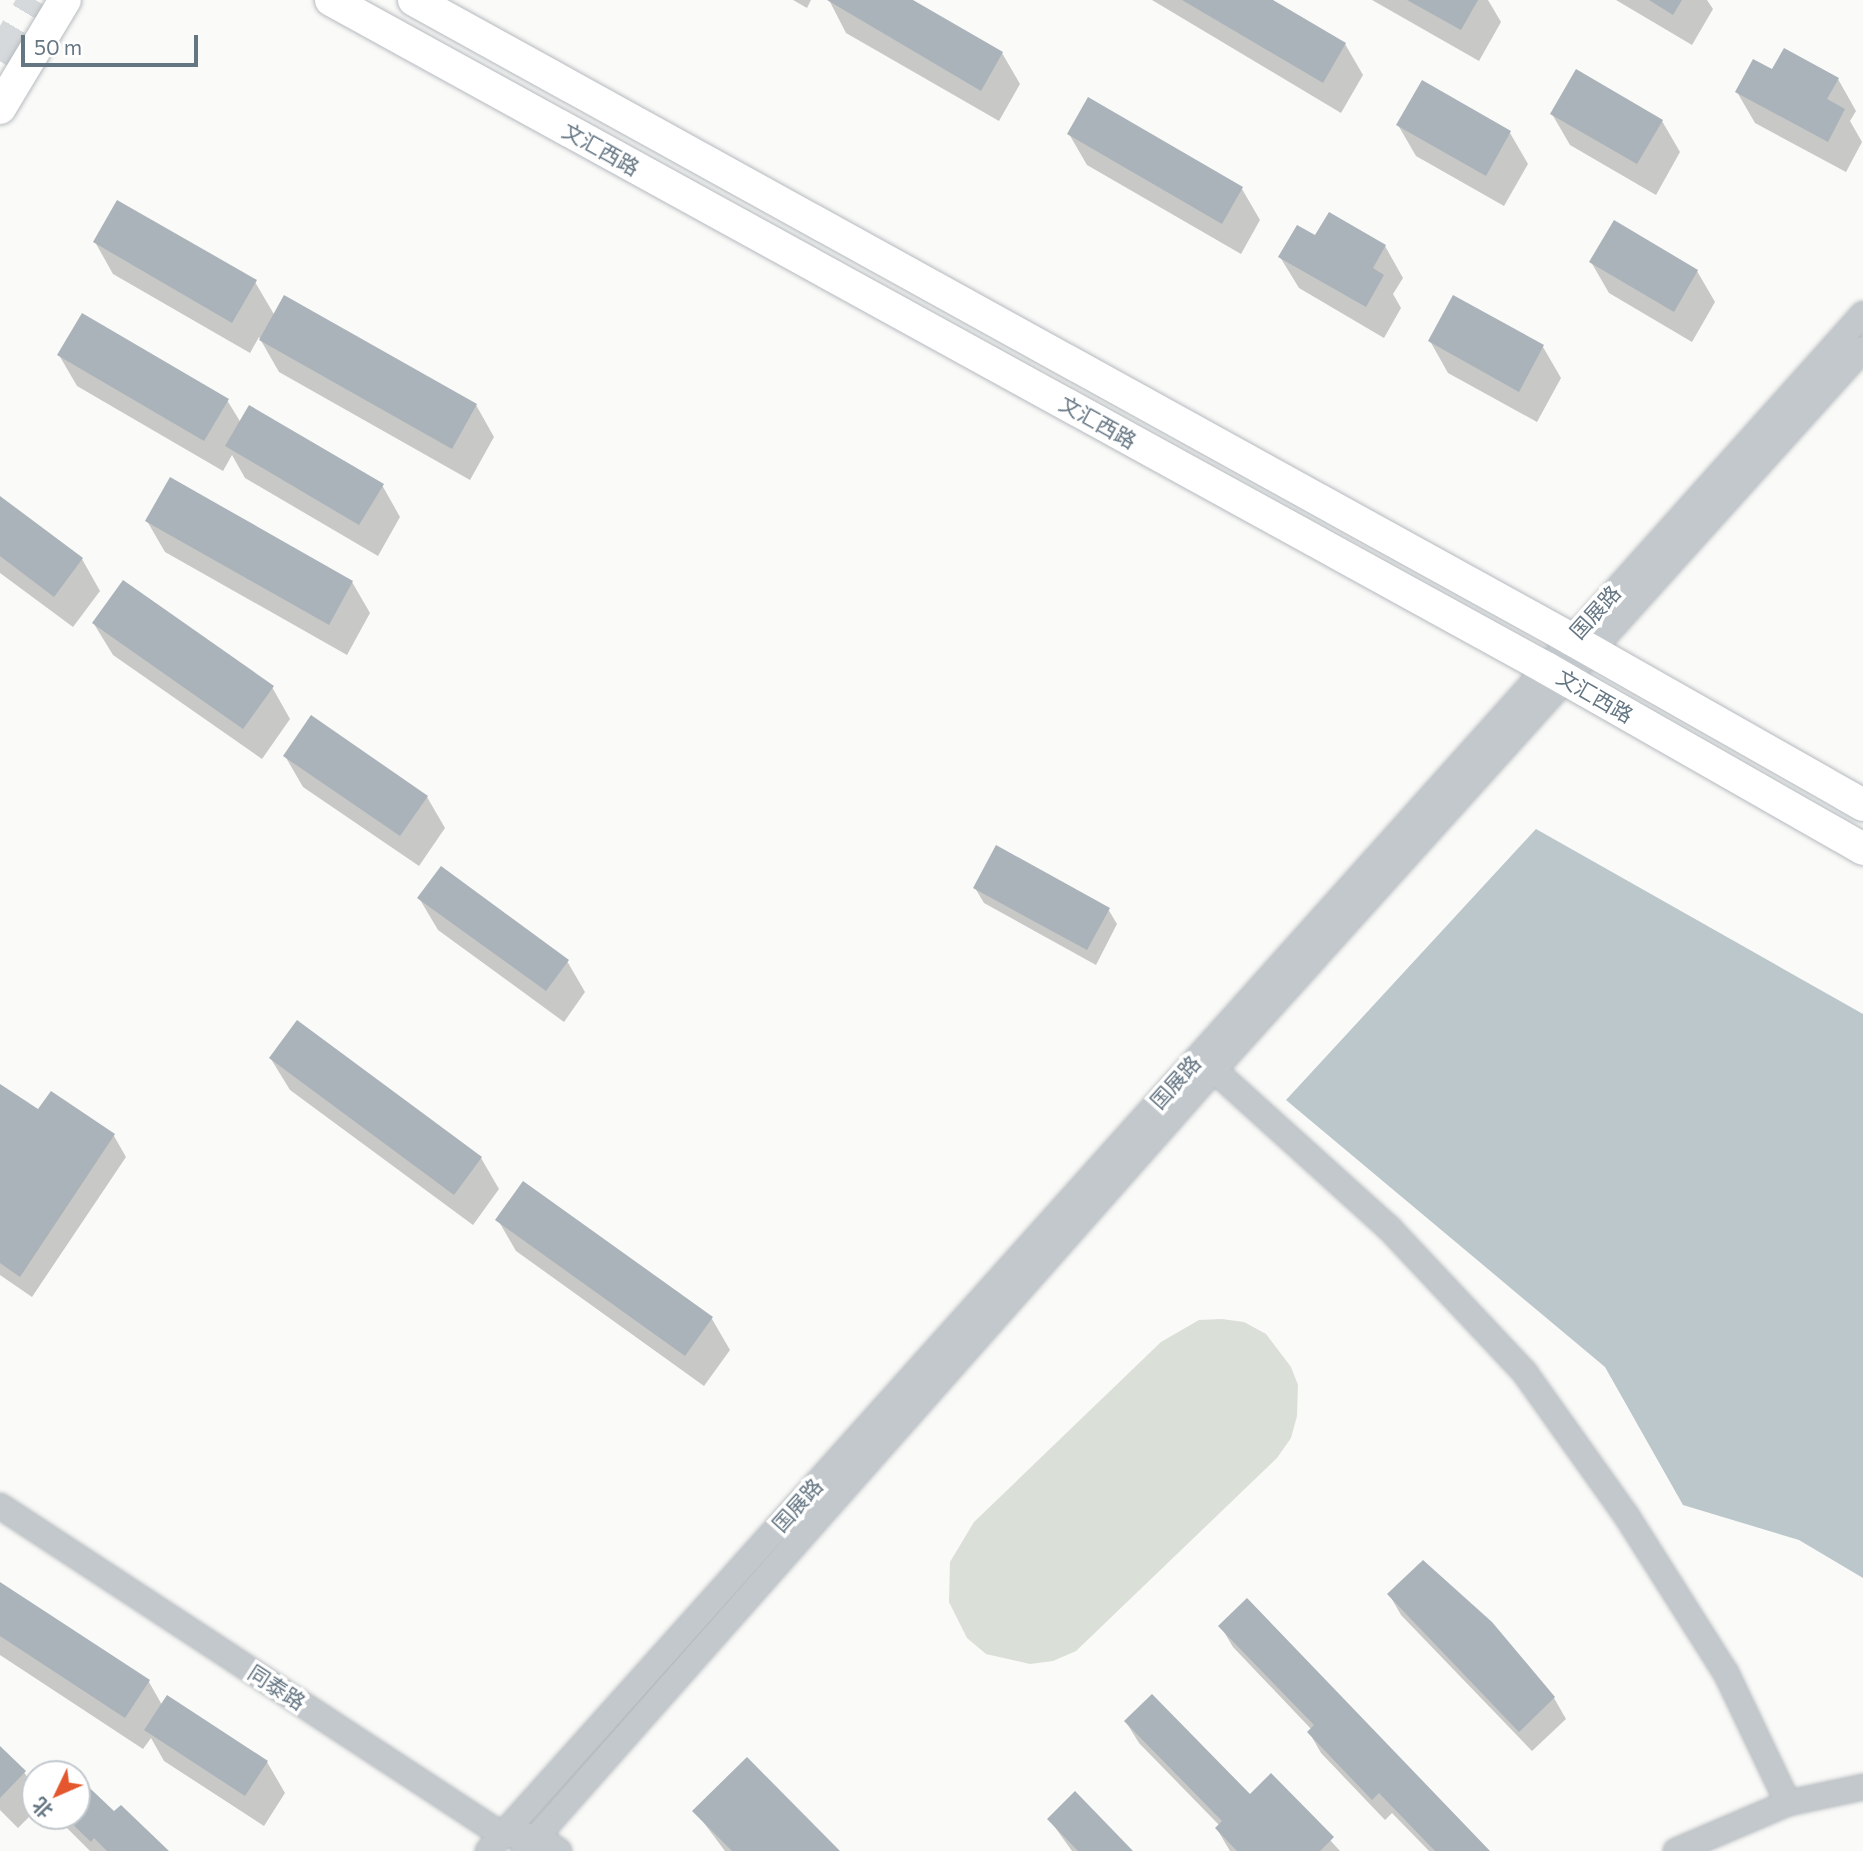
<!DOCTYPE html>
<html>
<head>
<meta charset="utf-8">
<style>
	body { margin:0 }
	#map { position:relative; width:1863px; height:1851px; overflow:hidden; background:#fafaf8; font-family:Commissioner,"Noto Sans SC",sans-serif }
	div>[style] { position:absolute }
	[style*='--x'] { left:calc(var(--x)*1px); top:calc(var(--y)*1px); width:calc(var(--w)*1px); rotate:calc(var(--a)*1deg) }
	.green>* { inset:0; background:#dadfd7 }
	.water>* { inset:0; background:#bbc7cb }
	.shadow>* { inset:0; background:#0003 }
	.building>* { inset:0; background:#aab3b9 }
	.highway-tunnel>* { height:37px; margin-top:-18.5px; transform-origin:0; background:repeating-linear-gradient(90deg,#d5d9db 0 37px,transparent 0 55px) }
	.roads { filter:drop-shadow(0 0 2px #b5babe) drop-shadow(0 0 2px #b5babe) }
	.minor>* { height:24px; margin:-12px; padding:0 12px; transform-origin:12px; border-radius:12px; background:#c3c8cc }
	.major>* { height:32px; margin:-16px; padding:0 16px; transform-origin:16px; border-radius:16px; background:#fff }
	span { translate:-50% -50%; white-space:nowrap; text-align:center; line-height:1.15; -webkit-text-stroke:7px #fff; paint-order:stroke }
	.street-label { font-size:21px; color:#657683 }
	.north { position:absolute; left:21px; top:1760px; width:70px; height:70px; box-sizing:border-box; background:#fff; border:2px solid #c1c8cd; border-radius:50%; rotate:226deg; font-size:19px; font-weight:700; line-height:28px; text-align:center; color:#657683 }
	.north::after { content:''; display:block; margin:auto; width:24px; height:32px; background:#e4572e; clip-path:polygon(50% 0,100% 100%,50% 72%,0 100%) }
	.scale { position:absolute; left:21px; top:35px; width:177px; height:32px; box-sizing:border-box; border:4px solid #657683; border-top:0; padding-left:9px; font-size:21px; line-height:24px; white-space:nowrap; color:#657683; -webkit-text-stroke:5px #fff; paint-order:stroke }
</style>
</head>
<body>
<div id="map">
	<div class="green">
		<div style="clip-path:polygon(1222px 1319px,1244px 1322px,1266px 1334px,1291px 1367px,1298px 1385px,1297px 1416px,1291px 1438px,1277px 1458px,1076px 1651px,1053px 1661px,1030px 1664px,986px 1654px,967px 1638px,949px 1602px,950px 1562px,974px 1522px,1161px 1342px,1199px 1320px)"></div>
	</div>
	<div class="water">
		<div style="clip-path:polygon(1536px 829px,1863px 1014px,1863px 1578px,1799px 1540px,1683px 1505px,1605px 1367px,1286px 1100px)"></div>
	</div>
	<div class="shadow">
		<div style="clip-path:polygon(793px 0,811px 0,807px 8px)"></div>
		<div style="clip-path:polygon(829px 0,909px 0,1002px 53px,1020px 84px,999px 121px,846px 33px)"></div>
		<div style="clip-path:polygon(1152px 0,1269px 0,1345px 44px,1363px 75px,1341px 113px)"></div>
		<div style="clip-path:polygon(1372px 0,1488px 0,1501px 22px,1479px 61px)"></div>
		<div style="clip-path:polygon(1616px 0,1707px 0,1713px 9px,1692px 45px)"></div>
		<div style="clip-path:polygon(1773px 72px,1838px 79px,1856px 111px,1850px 121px,1862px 142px,1846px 172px,1755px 123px,1737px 92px)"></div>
		<div style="clip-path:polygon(1422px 82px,1510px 133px,1528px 164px,1504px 206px,1416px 156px,1398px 125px)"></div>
		<div style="clip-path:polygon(1552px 114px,1662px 121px,1680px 152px,1656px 195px,1570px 145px)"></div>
		<div style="clip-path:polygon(1069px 134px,1242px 189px,1260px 220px,1241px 254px,1087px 165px)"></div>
		<div style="clip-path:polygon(1316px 237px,1385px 246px,1403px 278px,1393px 294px,1401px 308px,1384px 338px,1299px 288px,1280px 257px)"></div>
		<div style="clip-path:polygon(95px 242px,255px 282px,275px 316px,476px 405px,494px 437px,470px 480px,279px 372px,259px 337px,250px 353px,113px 274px)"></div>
		<div style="clip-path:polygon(1591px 262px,1697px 271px,1715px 302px,1692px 342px,1609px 293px)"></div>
		<div style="clip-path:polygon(1430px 341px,1543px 347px,1561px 378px,1537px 422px,1448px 373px)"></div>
		<div style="clip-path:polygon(59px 355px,227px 400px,241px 423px,382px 485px,400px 517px,378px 556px,245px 478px,232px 455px,223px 471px,77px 386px)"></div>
		<div style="clip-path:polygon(0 498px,82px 559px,100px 591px,73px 627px,0 573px)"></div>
		<div style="clip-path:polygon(147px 521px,352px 582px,370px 613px,347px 655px,165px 552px)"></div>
		<div style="clip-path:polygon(94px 624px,272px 687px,290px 719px,262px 759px,113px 655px)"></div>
		<div style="clip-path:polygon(285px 756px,427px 797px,445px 828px,419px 866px,303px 787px)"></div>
		<div style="clip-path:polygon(975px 888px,1108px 909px,1117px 924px,1096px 965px,984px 903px)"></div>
		<div style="clip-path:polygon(419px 898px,567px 961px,585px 992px,564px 1022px,438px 930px)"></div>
		<div style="clip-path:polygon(271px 1059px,481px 1158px,499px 1189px,473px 1225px,290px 1090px)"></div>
		<div style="clip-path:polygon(0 1086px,38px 1112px,51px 1093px,114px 1136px,126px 1157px,32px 1297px,0 1275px)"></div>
		<div style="clip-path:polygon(498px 1220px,712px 1319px,730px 1350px,704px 1386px,516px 1251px)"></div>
		<div style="clip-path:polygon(0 1584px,149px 1682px,162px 1705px,267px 1762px,285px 1793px,264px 1826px,164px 1761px,151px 1738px,143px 1749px,0 1655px)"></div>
		<div style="clip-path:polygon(1389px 1594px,1554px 1698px,1566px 1719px,1532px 1751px,1401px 1615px)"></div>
		<div style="clip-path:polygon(1221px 1627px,1488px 1851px,1429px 1851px,1392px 1813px,1385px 1820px,1321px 1753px,1309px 1732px,1312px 1730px,1233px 1647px)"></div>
		<div style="clip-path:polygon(1126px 1722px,1250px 1796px,1271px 1775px,1340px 1851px,1230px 1851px,1217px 1829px,1220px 1826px,1139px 1743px)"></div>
		<div style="clip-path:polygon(0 1749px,24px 1772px,35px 1790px,35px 1811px,18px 1828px,0 1810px)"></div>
		<div style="clip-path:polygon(77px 1778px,114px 1814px,167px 1851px,90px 1851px,55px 1816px,77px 1816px)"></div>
		<div style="clip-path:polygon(695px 1811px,837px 1851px,725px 1851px)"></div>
		<div style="clip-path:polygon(1049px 1819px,1130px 1851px,1072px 1851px)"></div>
	</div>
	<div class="building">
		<div style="clip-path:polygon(827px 0,913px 0,1003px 52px,981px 91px)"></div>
		<div style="clip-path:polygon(1182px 0,1273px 0,1346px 43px,1323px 83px)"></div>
		<div style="clip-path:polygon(1407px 0,1478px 0,1461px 30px)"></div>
		<div style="clip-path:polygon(1649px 0,1682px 0,1673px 15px)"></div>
		<div style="clip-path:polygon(1784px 48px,1839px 78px,1827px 99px,1845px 109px,1828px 142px,1735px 92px,1753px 59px,1772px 69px)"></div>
		<div style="clip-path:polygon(1576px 69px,1663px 120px,1637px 164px,1550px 114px)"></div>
		<div style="clip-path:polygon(1422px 80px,1511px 131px,1486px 176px,1396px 125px)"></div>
		<div style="clip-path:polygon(1088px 97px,1243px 187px,1222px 224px,1067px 134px)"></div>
		<div style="clip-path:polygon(117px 200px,257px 280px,232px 323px,93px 242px)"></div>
		<div style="clip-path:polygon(1329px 212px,1386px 245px,1373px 268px,1384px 275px,1366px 307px,1278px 257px,1297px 225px,1315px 235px)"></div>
		<div style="clip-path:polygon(1614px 220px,1698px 270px,1674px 312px,1589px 262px)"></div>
		<div style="clip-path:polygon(284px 295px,477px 404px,452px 449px,259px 340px)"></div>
		<div style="clip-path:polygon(1453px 295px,1544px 345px,1519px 392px,1428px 341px)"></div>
		<div style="clip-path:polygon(82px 313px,229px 399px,204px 441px,57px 355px)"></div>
		<div style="clip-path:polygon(249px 405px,384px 484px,359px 525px,225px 446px)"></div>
		<div style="clip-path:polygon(170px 477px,353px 581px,329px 625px,145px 521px)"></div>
		<div style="clip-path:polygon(0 496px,83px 558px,54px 597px,0 556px)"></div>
		<div style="clip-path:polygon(123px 580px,274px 686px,243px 729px,92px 623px)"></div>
		<div style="clip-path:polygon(311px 715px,428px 796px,400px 836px,283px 756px)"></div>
		<div style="clip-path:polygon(996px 845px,1110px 908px,1087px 950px,973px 888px)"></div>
		<div style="clip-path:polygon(441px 866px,569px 960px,546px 991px,417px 898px)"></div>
		<div style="clip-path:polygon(297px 1020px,482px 1157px,454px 1195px,269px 1058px)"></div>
		<div style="clip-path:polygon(0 1084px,38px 1109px,51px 1091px,115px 1134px,20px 1277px,0 1263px)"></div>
		<div style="clip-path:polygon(523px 1181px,713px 1317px,685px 1356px,495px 1220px)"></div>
		<div style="clip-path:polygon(1423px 1560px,1492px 1622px,1555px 1697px,1519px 1732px,1387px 1594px)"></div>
		<div style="clip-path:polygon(0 1582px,150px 1680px,125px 1718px,0 1636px)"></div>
		<div style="clip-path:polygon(1247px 1598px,1490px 1851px,1435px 1851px,1379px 1793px,1372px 1800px,1307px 1732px,1314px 1725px,1218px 1626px)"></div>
		<div style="clip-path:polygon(1152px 1694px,1250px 1794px,1271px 1773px,1334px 1837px,1320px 1851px,1237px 1851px,1215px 1828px,1222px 1821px,1124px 1721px)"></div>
		<div style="clip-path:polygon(167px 1695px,268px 1761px,245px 1796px,144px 1730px)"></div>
		<div style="clip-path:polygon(0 1746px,26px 1771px,0 1798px)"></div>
		<div style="clip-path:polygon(747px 1757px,840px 1851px,732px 1851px,692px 1811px)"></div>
		<div style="clip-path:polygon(77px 1776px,114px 1811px,121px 1805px,169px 1851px,107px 1851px,94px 1838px,91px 1842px,64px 1816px,77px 1816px)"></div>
		<div style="clip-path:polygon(1075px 1791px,1133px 1851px,1078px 1851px,1047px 1819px)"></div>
	</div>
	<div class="highway-tunnel">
		<div style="--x:0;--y:61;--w:71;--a:-58.8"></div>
	</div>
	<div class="roads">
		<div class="minor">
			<div style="--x:1214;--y:1070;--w:236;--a:42.1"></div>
			<div style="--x:1389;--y:1228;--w:199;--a:46.8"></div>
			<div style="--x:1525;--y:1373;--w:174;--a:54.6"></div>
			<div style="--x:1626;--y:1515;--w:187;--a:57.7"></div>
			<div style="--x:1726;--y:1673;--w:144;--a:64.5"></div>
			<div style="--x:0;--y:1506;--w:600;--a:33.24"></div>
			<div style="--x:502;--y:1835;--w:36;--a:2"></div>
			<div style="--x:538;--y:1836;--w:26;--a:36"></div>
			<div style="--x:488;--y:1851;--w:2062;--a:-48.18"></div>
			<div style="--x:524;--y:1851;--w:1042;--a:-48.54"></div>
			<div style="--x:1214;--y:1070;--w:970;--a:-48.01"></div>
			<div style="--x:1676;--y:1851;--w:122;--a:-23.2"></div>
			<div style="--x:1788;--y:1803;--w:77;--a:-12"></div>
		</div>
		<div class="major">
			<div style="--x:331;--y:0;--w:1387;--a:28.8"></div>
			<div style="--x:1546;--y:668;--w:365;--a:29.7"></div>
			<div style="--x:414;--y:0;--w:1322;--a:28.91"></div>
			<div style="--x:1571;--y:639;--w:336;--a:29.6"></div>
			<div style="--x:0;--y:108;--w:126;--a:-59"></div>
		</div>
	</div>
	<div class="street-label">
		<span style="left:601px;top:149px;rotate:29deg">文汇西路</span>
		<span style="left:1098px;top:422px;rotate:29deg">文汇西路</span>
		<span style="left:1595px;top:612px;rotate:-48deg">国展路</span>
		<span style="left:1595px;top:696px;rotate:30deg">文汇西路</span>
		<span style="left:1175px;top:1082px;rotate:-48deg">国展路</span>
		<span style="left:797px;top:1505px;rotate:-48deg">国展路</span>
		<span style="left:277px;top:1687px;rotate:33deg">同泰路</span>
	</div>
	<div class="north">北</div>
	<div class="scale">50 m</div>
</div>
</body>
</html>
